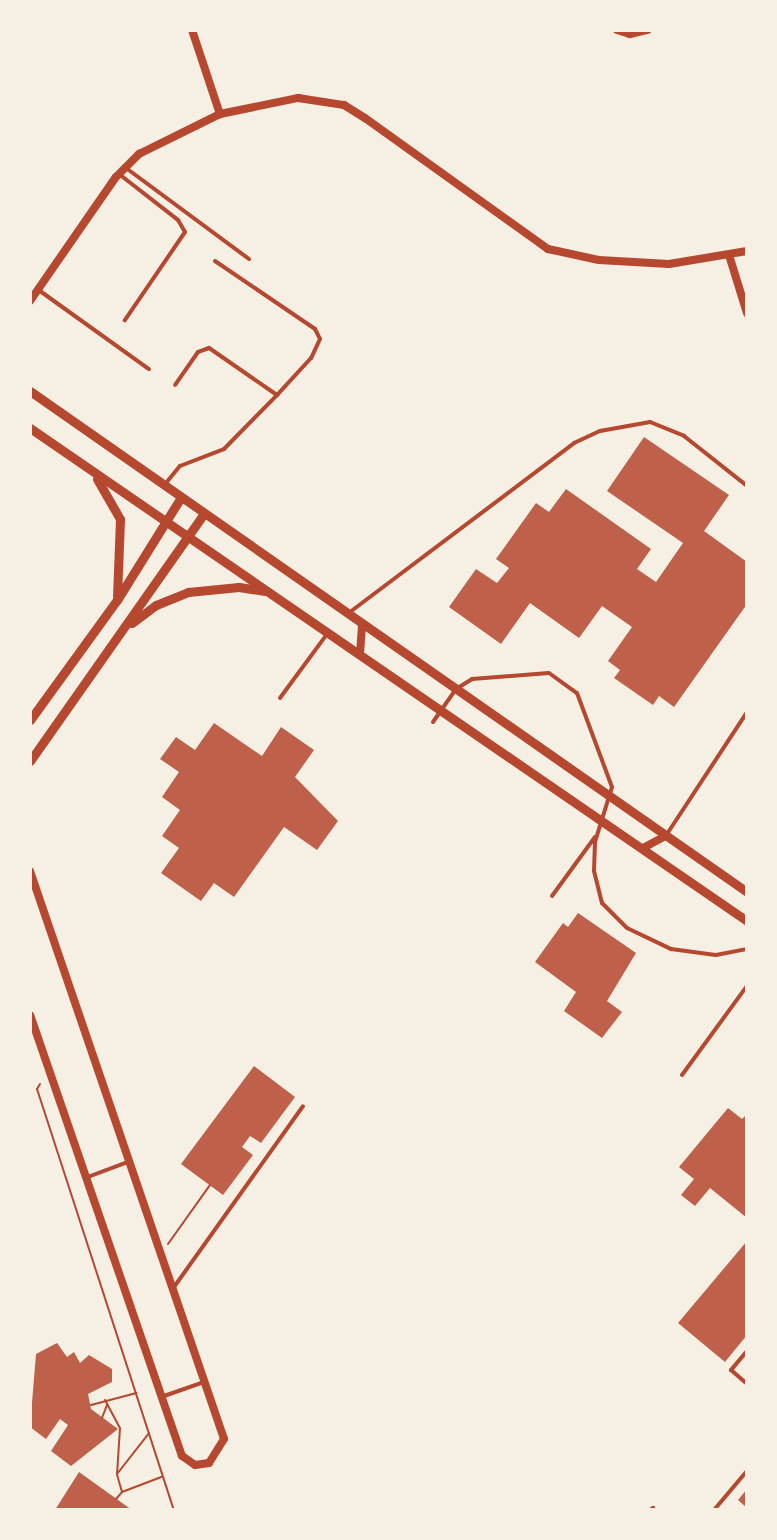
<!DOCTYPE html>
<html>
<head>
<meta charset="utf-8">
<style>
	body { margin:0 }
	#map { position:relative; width:777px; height:1540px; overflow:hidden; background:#f6efe4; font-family:Literata,serif }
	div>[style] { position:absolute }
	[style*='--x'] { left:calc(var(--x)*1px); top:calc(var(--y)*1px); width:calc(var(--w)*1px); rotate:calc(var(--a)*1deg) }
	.building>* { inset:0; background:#bf614a }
	.path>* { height:2px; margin:-1px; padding:0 1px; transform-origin:1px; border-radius:1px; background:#b5482f }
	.service>* { height:4px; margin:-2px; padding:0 2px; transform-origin:2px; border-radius:2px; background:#b5482f }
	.minor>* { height:8px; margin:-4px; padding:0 4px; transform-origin:4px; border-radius:4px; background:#b5482f }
	.tertiary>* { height:9px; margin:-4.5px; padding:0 4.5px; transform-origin:4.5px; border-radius:4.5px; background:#b5482f }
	span { translate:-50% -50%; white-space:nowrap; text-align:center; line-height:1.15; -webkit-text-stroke:8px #f6efe4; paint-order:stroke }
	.frame { position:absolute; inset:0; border:32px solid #f6efe4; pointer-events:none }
</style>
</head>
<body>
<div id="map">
	<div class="building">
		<div style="clip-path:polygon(644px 437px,729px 495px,704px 531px,747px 562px,747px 604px,674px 707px,659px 696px,653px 705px,614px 678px,620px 670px,608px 661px,632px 627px,602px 606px,579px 638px,530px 603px,501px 644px,449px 607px,476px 569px,497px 583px,509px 568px,496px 559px,536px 503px,549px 512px,566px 489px,651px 549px,637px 569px,656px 582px,683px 543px,607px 491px)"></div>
		<div style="clip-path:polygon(214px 723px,262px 756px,281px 727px,314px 750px,295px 777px,338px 821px,317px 850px,284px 827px,234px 897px,214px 883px,201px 901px,161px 873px,179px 848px,162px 836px,180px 810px,162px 797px,179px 772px,160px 759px,176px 737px,195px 750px)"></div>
		<div style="clip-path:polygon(578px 913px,636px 953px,607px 1001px,622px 1012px,602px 1038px,564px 1011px,576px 992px,535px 962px,563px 923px,568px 927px)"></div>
		<div style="clip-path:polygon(254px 1066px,295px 1097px,261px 1143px,250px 1136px,242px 1147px,253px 1155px,223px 1195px,181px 1164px)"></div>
		<div style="clip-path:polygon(728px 1108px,742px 1119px,747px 1114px,747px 1218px,710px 1188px,695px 1206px,681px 1195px,694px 1179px,679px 1167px)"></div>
		<div style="clip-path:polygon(747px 1241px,747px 1335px,725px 1362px,678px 1323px)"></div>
		<div style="clip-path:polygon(57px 1343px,67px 1357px,74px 1352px,80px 1363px,89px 1355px,112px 1369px,112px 1382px,88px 1394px,91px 1409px,118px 1429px,71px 1466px,51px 1451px,68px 1425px,60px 1419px,46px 1439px,30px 1427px,36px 1354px)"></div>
		<div style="clip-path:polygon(79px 1472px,132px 1510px,55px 1510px)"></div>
		<div style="clip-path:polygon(747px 1489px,747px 1508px,738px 1500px)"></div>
	</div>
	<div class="path">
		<div style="--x:40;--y:1084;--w:6;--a:121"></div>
		<div style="--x:37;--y:1089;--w:443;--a:72"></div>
		<div style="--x:168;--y:1244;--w:72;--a:-54.6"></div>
		<div style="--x:105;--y:1400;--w:32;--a:62"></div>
		<div style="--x:120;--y:1428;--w:46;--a:93.7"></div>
		<div style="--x:91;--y:1405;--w:47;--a:-14.9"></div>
		<div style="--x:102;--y:1418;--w:14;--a:-69"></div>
		<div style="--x:122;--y:1492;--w:19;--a:-106"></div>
		<div style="--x:117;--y:1474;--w:52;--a:-52"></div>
		<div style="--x:116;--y:1499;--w:9;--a:-49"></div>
		<div style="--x:122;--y:1492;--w:42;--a:-21"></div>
	</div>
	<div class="service">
		<div style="--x:126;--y:168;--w:153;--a:36.5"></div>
		<div style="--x:119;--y:174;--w:75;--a:37.9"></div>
		<div style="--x:178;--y:220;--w:14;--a:60"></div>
		<div style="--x:185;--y:232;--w:107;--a:124.3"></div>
		<div style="--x:215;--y:261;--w:121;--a:34.2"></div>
		<div style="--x:315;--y:329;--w:11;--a:63"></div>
		<div style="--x:320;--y:339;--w:21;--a:115"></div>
		<div style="--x:311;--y:358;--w:50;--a:132.6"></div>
		<div style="--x:40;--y:291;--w:134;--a:35.6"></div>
		<div style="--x:166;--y:483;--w:22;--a:-51"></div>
		<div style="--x:180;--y:466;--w:47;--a:-21.1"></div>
		<div style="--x:224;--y:449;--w:76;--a:-45.5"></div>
		<div style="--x:277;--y:395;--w:83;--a:-145.3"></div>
		<div style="--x:209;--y:348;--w:12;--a:160"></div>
		<div style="--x:198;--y:352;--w:40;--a:124.9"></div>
		<div style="--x:350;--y:612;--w:281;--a:-37"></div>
		<div style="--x:574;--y:443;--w:29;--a:-25"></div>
		<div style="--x:600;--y:431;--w:51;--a:-10.2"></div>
		<div style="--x:650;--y:422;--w:37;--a:22"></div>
		<div style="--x:684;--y:436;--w:80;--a:38.4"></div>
		<div style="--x:280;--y:698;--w:79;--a:-53.7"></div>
		<div style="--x:433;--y:722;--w:40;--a:-55.1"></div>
		<div style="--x:456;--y:689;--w:19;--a:-32"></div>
		<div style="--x:472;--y:679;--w:77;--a:-4.5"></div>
		<div style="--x:549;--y:673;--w:34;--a:36"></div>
		<div style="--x:577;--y:693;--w:100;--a:69.6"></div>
		<div style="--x:612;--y:787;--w:58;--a:107.2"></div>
		<div style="--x:595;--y:842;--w:29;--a:92"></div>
		<div style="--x:594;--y:871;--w:33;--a:76"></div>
		<div style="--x:602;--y:903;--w:35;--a:45"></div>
		<div style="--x:627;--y:928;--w:49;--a:25.5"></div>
		<div style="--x:671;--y:949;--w:45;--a:7.6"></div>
		<div style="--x:716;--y:955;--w:32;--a:-11"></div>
		<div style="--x:667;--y:834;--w:146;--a:-56.7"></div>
		<div style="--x:552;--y:896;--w:73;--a:-53.9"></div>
		<div style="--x:682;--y:1075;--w:110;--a:-53.9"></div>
		<div style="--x:85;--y:1178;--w:46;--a:-20.4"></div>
		<div style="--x:174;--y:1287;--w:222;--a:-54.5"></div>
		<div style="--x:747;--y:1351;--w:25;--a:130"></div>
		<div style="--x:731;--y:1370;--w:21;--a:41"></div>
		<div style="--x:164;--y:1396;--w:42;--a:-19.3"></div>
		<div style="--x:650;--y:1510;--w:4;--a:-34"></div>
		<div style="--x:714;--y:1510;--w:51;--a:-49.8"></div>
	</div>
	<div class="minor">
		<div style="--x:192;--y:30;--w:89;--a:71.6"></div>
		<div style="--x:617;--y:30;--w:14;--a:17"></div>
		<div style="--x:630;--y:34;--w:18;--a:-13"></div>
		<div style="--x:729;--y:255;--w:61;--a:72.8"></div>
		<div style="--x:30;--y:301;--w:151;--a:-55.3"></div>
		<div style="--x:116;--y:177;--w:33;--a:-45"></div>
		<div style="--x:139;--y:154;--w:90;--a:-26.3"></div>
		<div style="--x:220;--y:114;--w:80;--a:-11.6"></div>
		<div style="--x:298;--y:98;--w:47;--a:8.7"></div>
		<div style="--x:344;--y:105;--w:25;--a:32"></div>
		<div style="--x:365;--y:118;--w:225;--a:35.6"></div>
		<div style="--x:548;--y:249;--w:52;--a:12.2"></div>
		<div style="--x:599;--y:260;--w:70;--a:3.3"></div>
		<div style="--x:669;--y:264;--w:79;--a:-9.5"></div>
		<div style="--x:360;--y:654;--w:30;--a:-86"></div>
		<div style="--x:643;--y:848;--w:27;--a:-28"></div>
		<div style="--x:30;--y:871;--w:600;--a:71.14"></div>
		<div style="--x:224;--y:1439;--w:28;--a:122"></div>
		<div style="--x:209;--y:1463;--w:14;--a:172"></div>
		<div style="--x:195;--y:1465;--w:16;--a:-145"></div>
		<div style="--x:182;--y:1456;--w:466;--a:-109"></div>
	</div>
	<div class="tertiary">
		<div style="--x:30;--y:391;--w:875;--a:34.94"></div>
		<div style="--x:30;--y:428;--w:870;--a:34.51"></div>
		<div style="--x:97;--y:479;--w:46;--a:60.1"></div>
		<div style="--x:120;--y:519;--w:77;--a:92.2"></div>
		<div style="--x:132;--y:623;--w:30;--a:-37"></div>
		<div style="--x:156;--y:605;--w:35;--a:-22"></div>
		<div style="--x:188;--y:592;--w:51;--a:-5.6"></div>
		<div style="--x:239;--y:587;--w:25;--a:9"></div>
		<div style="--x:30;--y:720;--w:148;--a:-54.1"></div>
		<div style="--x:117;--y:600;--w:121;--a:-58.1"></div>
		<div style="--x:30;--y:761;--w:303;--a:-54.9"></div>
	</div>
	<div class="frame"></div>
</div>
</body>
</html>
